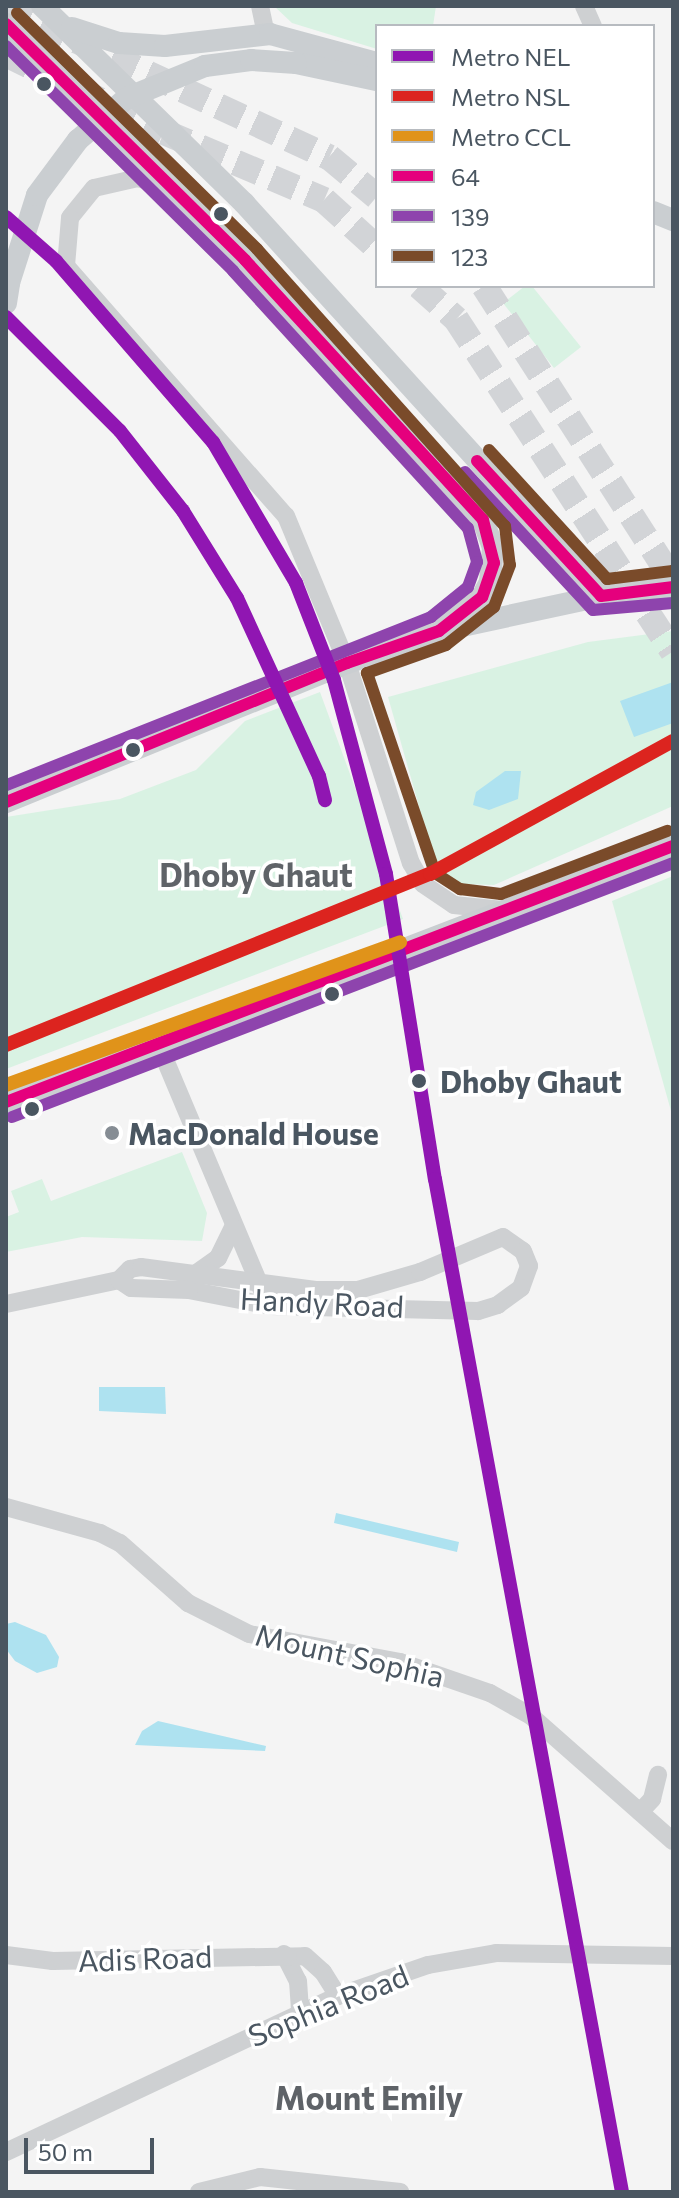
<!DOCTYPE html>
<html>
<head>
<meta charset="utf-8">
<style>
	body { margin:0 }
	#map { position:relative; width:679px; height:2198px; overflow:hidden; background:#f4f4f4; font-family:Commissioner,sans-serif }
	div>[style] { position:absolute }
	[style*='--x'] { left:calc(var(--x)*1px); top:calc(var(--y)*1px); width:calc(var(--w)*1px); rotate:calc(var(--a)*1deg) }
	.green>* { inset:0; background:#d9f2e3 }
	.water>* { inset:0; background:#aee2f0 }
	.highway-tunnel>* { height:26px; margin-top:-13px; transform-origin:0; background:repeating-linear-gradient(90deg,#d2d4d7 0 26px,transparent 0 39px) }
	.minor>* { height:18px; margin:-9px; padding:0 9px; transform-origin:9px; border-radius:9px; background:#ced0d2 }
	.major>* { height:22px; margin:-11px; padding:0 11px; transform-origin:11px; border-radius:11px; background:#caced1 }
	.major-bridge>* { height:22px; margin:-11px; padding:0 11px; transform-origin:11px; border-radius:11px; background:#caced1 }
	.bus-1>* { height:12px; margin:-6px; padding:0 6px; transform-origin:6px; border-radius:6px; background:#e5007d }
	.bus-2>* { height:12px; margin:-6px; padding:0 6px; transform-origin:6px; border-radius:6px; background:#8e44ad }
	.bus-3>* { height:12px; margin:-6px; padding:0 6px; transform-origin:6px; border-radius:6px; background:#7a4b2a }
	.metro-1>* { height:14px; margin:-7px; padding:0 7px; transform-origin:7px; border-radius:7px; background:#9016b2 }
	.metro-2>* { height:14px; margin:-7px; padding:0 7px; transform-origin:7px; border-radius:7px; background:#dc241f }
	.metro-3>* { height:14px; margin:-7px; padding:0 7px; transform-origin:7px; border-radius:7px; background:#e0931a }
	.dots>* { width:22px; height:22px; translate:-50% -50%; box-sizing:border-box; border:4px solid #fff; border-radius:50% }
	span { translate:-50% -50%; white-space:nowrap; text-align:center; line-height:1.15; -webkit-text-stroke:7px #fff; paint-order:stroke }
	.stop-label { font-size:30px; color:#4a5661; font-weight:700 }
	.left { translate:0 -50%; text-align:left }
	.poi-label { font-size:30px; color:#4a5661; font-weight:700 }
	.street-label { font-size:30px; color:#4a5661 }
	.neighbourhood-label { font-size:32px; color:#5f6368; font-weight:700 }
	.frame { position:absolute; inset:0; border:8px solid #4a5661; pointer-events:none }
	.legend { position:absolute; left:375px; top:24px; width:280px; height:264px; box-sizing:border-box; background:#fff; border:2px solid #b7bbc0; margin:0; padding:10px 14px; list-style:none; font-size:24px; color:#4a5661 }
	.legend li { display:flex; align-items:center; gap:16px; height:40px }
	.legend b { width:40px; border:2px solid #b7bbc0 }
	.scale { position:absolute; left:24px; top:2138px; width:130px; height:36px; box-sizing:border-box; border:4px solid #4a5661; border-top:0; padding-left:10px; font-size:24px; line-height:28px; white-space:nowrap; color:#4a5661; -webkit-text-stroke:6px #fff; paint-order:stroke }
</style>
</head>
<body>
<div id="map">
	<div class="green">
		<div style="clip-path:polygon(274px 6px,436px 6px,433px 26px,377px 26px,377px 49px,292px 23px)"></div>
		<div style="clip-path:polygon(525px 286px,532px 286px,581px 347px,554px 368px,503px 303px)"></div>
		<div style="clip-path:polygon(673px 631px,673px 806px,494px 885px,462px 884px,437px 870px,388px 697px,588px 642px)"></div>
		<div style="clip-path:polygon(320px 692px,403px 919px,6px 1069px,6px 817px,120px 799px,196px 770px,245px 721px)"></div>
		<div style="clip-path:polygon(673px 876px,673px 1118px,612px 901px)"></div>
		<div style="clip-path:polygon(182px 1152px,207px 1213px,202px 1241px,82px 1237px,6px 1252px,6px 1217px,19px 1212px,11px 1191px,42px 1179px,51px 1201px)"></div>
	</div>
	<div class="water">
		<div style="clip-path:polygon(673px 682px,673px 723px,634px 737px,620px 701px)"></div>
		<div style="clip-path:polygon(505px 771px,521px 771px,518px 799px,489px 810px,473px 805px,476px 792px)"></div>
		<div style="clip-path:polygon(99px 1387px,165px 1387px,166px 1414px,99px 1411px)"></div>
		<div style="clip-path:polygon(336px 1513px,459px 1542px,457px 1552px,334px 1523px)"></div>
		<div style="clip-path:polygon(15px 1622px,46px 1635px,59px 1657px,57px 1667px,37px 1673px,15px 1661px,6px 1649px,6px 1624px)"></div>
		<div style="clip-path:polygon(158px 1721px,266px 1746px,265px 1751px,135px 1745px,142px 1731px)"></div>
	</div>
	<div class="highway-tunnel">
		<div style="--x:6;--y:8;--w:356;--a:24.8"></div>
		<div style="--x:329;--y:157;--w:62;--a:39.8"></div>
		<div style="--x:6;--y:54;--w:176;--a:26.3"></div>
		<div style="--x:164;--y:132;--w:174;--a:23"></div>
		<div style="--x:324;--y:200;--w:72;--a:42.2"></div>
		<div style="--x:419;--y:286;--w:50;--a:41.7"></div>
		<div style="--x:456;--y:319;--w:397;--a:56.9"></div>
		<div style="--x:484;--y:286;--w:350;--a:57.3"></div>
	</div>
	<div class="minor">
		<div style="--x:260;--y:6;--w:29;--a:78"></div>
		<div style="--x:584;--y:6;--w:22;--a:66"></div>
		<div style="--x:174;--y:189;--w:38;--a:-163"></div>
		<div style="--x:138;--y:178;--w:45;--a:167.2"></div>
		<div style="--x:94;--y:188;--w:38;--a:129"></div>
		<div style="--x:70;--y:218;--w:48;--a:94.8"></div>
		<div style="--x:66;--y:266;--w:333;--a:48.7"></div>
		<div style="--x:286;--y:516;--w:159;--a:67.5"></div>
		<div style="--x:347;--y:663;--w:210;--a:72.3"></div>
		<div style="--x:411;--y:863;--w:24;--a:60"></div>
		<div style="--x:423;--y:884;--w:37;--a:34"></div>
		<div style="--x:454;--y:905;--w:49;--a:5.8"></div>
		<div style="--x:158;--y:1043;--w:269;--a:67.2"></div>
		<div style="--x:195;--y:1274;--w:28;--a:-35"></div>
		<div style="--x:218;--y:1258;--w:34;--a:-64"></div>
		<div style="--x:6;--y:1304;--w:116;--a:-12"></div>
		<div style="--x:119;--y:1280;--w:16;--a:-45"></div>
		<div style="--x:130;--y:1269;--w:11;--a:-10"></div>
		<div style="--x:141;--y:1267;--w:176;--a:7.5"></div>
		<div style="--x:315;--y:1290;--w:43;--a:0"></div>
		<div style="--x:358;--y:1290;--w:65;--a:-16.2"></div>
		<div style="--x:420;--y:1272;--w:90;--a:-22.9"></div>
		<div style="--x:503;--y:1237;--w:24;--a:35"></div>
		<div style="--x:523;--y:1251;--w:16;--a:68"></div>
		<div style="--x:529;--y:1266;--w:23;--a:110"></div>
		<div style="--x:521;--y:1288;--w:29;--a:144"></div>
		<div style="--x:498;--y:1305;--w:21;--a:163"></div>
		<div style="--x:478;--y:1311;--w:207;--a:-178.6"></div>
		<div style="--x:271;--y:1306;--w:84;--a:-169"></div>
		<div style="--x:189;--y:1290;--w:58;--a:-178"></div>
		<div style="--x:131;--y:1288;--w:14;--a:-146"></div>
		<div style="--x:6;--y:1507;--w:98;--a:15.5"></div>
		<div style="--x:100;--y:1533;--w:22;--a:27"></div>
		<div style="--x:120;--y:1543;--w:91;--a:41.4"></div>
		<div style="--x:188;--y:1603;--w:68;--a:26.9"></div>
		<div style="--x:249;--y:1634;--w:154;--a:10.5"></div>
		<div style="--x:400;--y:1662;--w:95;--a:19"></div>
		<div style="--x:490;--y:1693;--w:47;--a:29.3"></div>
		<div style="--x:531;--y:1716;--w:189;--a:41.4"></div>
		<div style="--x:640;--y:1812;--w:18;--a:-47"></div>
		<div style="--x:652;--y:1799;--w:25;--a:-76"></div>
		<div style="--x:284;--y:1954;--w:30;--a:63"></div>
		<div style="--x:298;--y:1981;--w:32;--a:86"></div>
		<div style="--x:6;--y:1955;--w:47;--a:7.3"></div>
		<div style="--x:53;--y:1961;--w:252;--a:-1.1"></div>
		<div style="--x:305;--y:1956;--w:24;--a:42"></div>
		<div style="--x:323;--y:1972;--w:28;--a:58"></div>
		<div style="--x:6;--y:2152;--w:367;--a:-25.2"></div>
		<div style="--x:338;--y:1996;--w:95;--a:-19"></div>
		<div style="--x:428;--y:1965;--w:69;--a:-10"></div>
		<div style="--x:496;--y:1953;--w:177;--a:1"></div>
		<div style="--x:199;--y:2192;--w:63;--a:-13.8"></div>
		<div style="--x:260;--y:2177;--w:141;--a:6.1"></div>
	</div>
	<div class="major">
		<div style="--x:42;--y:6;--w:282;--a:44.3"></div>
		<div style="--x:244;--y:203;--w:531;--a:47.75"></div>
		<div style="--x:6;--y:24;--w:336;--a:44.6"></div>
		<div style="--x:245;--y:260;--w:352;--a:47.5"></div>
		<div style="--x:483;--y:520;--w:29;--a:70"></div>
		<div style="--x:493;--y:547;--w:35;--a:95"></div>
		<div style="--x:490;--y:582;--w:17;--a:118"></div>
		<div style="--x:482;--y:597;--w:55;--a:141.7"></div>
		<div style="--x:72;--y:28;--w:49;--a:17.7"></div>
		<div style="--x:119;--y:43;--w:46;--a:3.7"></div>
		<div style="--x:165;--y:46;--w:106;--a:-6.5"></div>
		<div style="--x:270;--y:34;--w:111;--a:15.2"></div>
		<div style="--x:296;--y:63;--w:83;--a:11.9"></div>
		<div style="--x:653;--y:212;--w:22;--a:22"></div>
		<div style="--x:6;--y:303;--w:20;--a:-81"></div>
		<div style="--x:6;--y:802;--w:368;--a:-22.2"></div>
		<div style="--x:347;--y:663;--w:97;--a:-19.2"></div>
		<div style="--x:439;--y:631;--w:166;--a:-12.2"></div>
		<div style="--x:601;--y:596;--w:73;--a:-7.1"></div>
		<div style="--x:6;--y:1102;--w:714;--a:-21"></div>
	</div>
	<div class="major-bridge">
		<div style="--x:9;--y:283;--w:92;--a:-72.3"></div>
		<div style="--x:37;--y:195;--w:69;--a:-53.3"></div>
		<div style="--x:78;--y:140;--w:65;--a:-40.6"></div>
		<div style="--x:127;--y:98;--w:84;--a:-22.3"></div>
		<div style="--x:205;--y:66;--w:46;--a:-7.4"></div>
		<div style="--x:251;--y:60;--w:45;--a:3.8"></div>
	</div>
	<div class="bus-1">
		<div style="--x:6;--y:24;--w:336;--a:44.6"></div>
		<div style="--x:245;--y:260;--w:352;--a:47.5"></div>
		<div style="--x:483;--y:520;--w:44;--a:75.7"></div>
		<div style="--x:494;--y:563;--w:36;--a:109"></div>
		<div style="--x:482;--y:597;--w:55;--a:141.7"></div>
		<div style="--x:439;--y:631;--w:97;--a:160.8"></div>
		<div style="--x:347;--y:663;--w:368;--a:157.8"></div>
		<div style="--x:477;--y:461;--w:183;--a:47.4"></div>
		<div style="--x:601;--y:596;--w:73;--a:-7.1"></div>
		<div style="--x:6;--y:1102;--w:714;--a:-21"></div>
	</div>
	<div class="bus-2">
		<div style="--x:6;--y:46;--w:320;--a:44.7"></div>
		<div style="--x:233;--y:271;--w:348;--a:47.6"></div>
		<div style="--x:468;--y:528;--w:35;--a:75"></div>
		<div style="--x:477;--y:562;--w:27;--a:110"></div>
		<div style="--x:468;--y:587;--w:48;--a:141"></div>
		<div style="--x:431;--y:617;--w:457;--a:158.4"></div>
		<div style="--x:465;--y:472;--w:188;--a:47.2"></div>
		<div style="--x:593;--y:610;--w:80;--a:-5"></div>
		<div style="--x:12;--y:1117;--w:708;--a:-21.02"></div>
	</div>
	<div class="bus-3">
		<div style="--x:17;--y:13;--w:337;--a:44.5"></div>
		<div style="--x:257;--y:249;--w:372;--a:48.2"></div>
		<div style="--x:505;--y:526;--w:39;--a:83"></div>
		<div style="--x:510;--y:565;--w:45;--a:110.9"></div>
		<div style="--x:494;--y:607;--w:61;--a:141.6"></div>
		<div style="--x:446;--y:645;--w:84;--a:160.5"></div>
		<div style="--x:367;--y:673;--w:211;--a:71.2"></div>
		<div style="--x:435;--y:873;--w:30;--a:33"></div>
		<div style="--x:460;--y:889;--w:41;--a:7"></div>
		<div style="--x:501;--y:894;--w:178;--a:-20.8"></div>
		<div style="--x:489;--y:450;--w:175;--a:47.5"></div>
		<div style="--x:607;--y:579;--w:64;--a:-7.1"></div>
	</div>
	<div class="metro-1">
		<div style="--x:6;--y:217;--w:67;--a:41.3"></div>
		<div style="--x:56;--y:261;--w:240;--a:49.1"></div>
		<div style="--x:213;--y:442;--w:164;--a:59.5"></div>
		<div style="--x:296;--y:583;--w:104;--a:68.6"></div>
		<div style="--x:334;--y:680;--w:201;--a:75"></div>
		<div style="--x:386;--y:874;--w:309;--a:80.9"></div>
		<div style="--x:435;--y:1179;--w:1030;--a:79.54"></div>
		<div style="--x:6;--y:317;--w:161;--a:45"></div>
		<div style="--x:120;--y:431;--w:102;--a:51.8"></div>
		<div style="--x:183;--y:511;--w:102;--a:58.2"></div>
		<div style="--x:237;--y:598;--w:196;--a:65.3"></div>
		<div style="--x:319;--y:776;--w:25;--a:76"></div>
	</div>
	<div class="metro-2">
		<div style="--x:6;--y:1045;--w:457;--a:-22"></div>
		<div style="--x:430;--y:874;--w:277;--a:-28.7"></div>
	</div>
	<div class="metro-3">
		<div style="--x:6;--y:1085;--w:419;--a:-19.9"></div>
	</div>
	<div class="dots">
		<div style="left:44px;top:84px;background:#4a5661"></div>
		<div style="left:221px;top:214px;background:#4a5661"></div>
		<div style="left:133px;top:750px;background:#4a5661"></div>
		<div style="left:332px;top:994px;background:#4a5661"></div>
		<div style="left:419px;top:1081px;background:#4a5661"></div>
		<div style="left:32px;top:1109px;background:#4a5661"></div>
		<div style="left:112px;top:1133px;background:#868d94"></div>
	</div>
	<div class="stop-label">
		<span class="left" style="left:440px;top:1081px">Dhoby Ghaut</span>
	</div>
	<div class="poi-label">
		<span class="left" style="left:128px;top:1133px">MacDonald House</span>
	</div>
	<div class="street-label">
		<span style="left:322px;top:1302px;rotate:3deg">Handy Road</span>
		<span style="left:350px;top:1655px;rotate:13deg">Mount Sophia</span>
		<span style="left:145px;top:1958px;rotate:-2deg">Adis Road</span>
		<span style="left:328px;top:2005px;rotate:-22deg">Sophia Road</span>
	</div>
	<div class="neighbourhood-label">
		<span style="left:256px;top:874px">Dhoby Ghaut</span>
		<span style="left:369px;top:2097px">Mount Emily</span>
	</div>
	<div class="frame"></div>
	<ul class="legend">
	<li><b style="height:10px;background:#9016b2"></b>Metro NEL</li>
	<li><b style="height:10px;background:#dc241f"></b>Metro NSL</li>
	<li><b style="height:10px;background:#e0931a"></b>Metro CCL</li>
	<li><b style="height:10px;background:#e5007d"></b>64</li>
	<li><b style="height:10px;background:#8e44ad"></b>139</li>
	<li><b style="height:10px;background:#7a4b2a"></b>123</li>
	</ul>
	<div class="scale">50 m</div>
</div>
</body>
</html>
